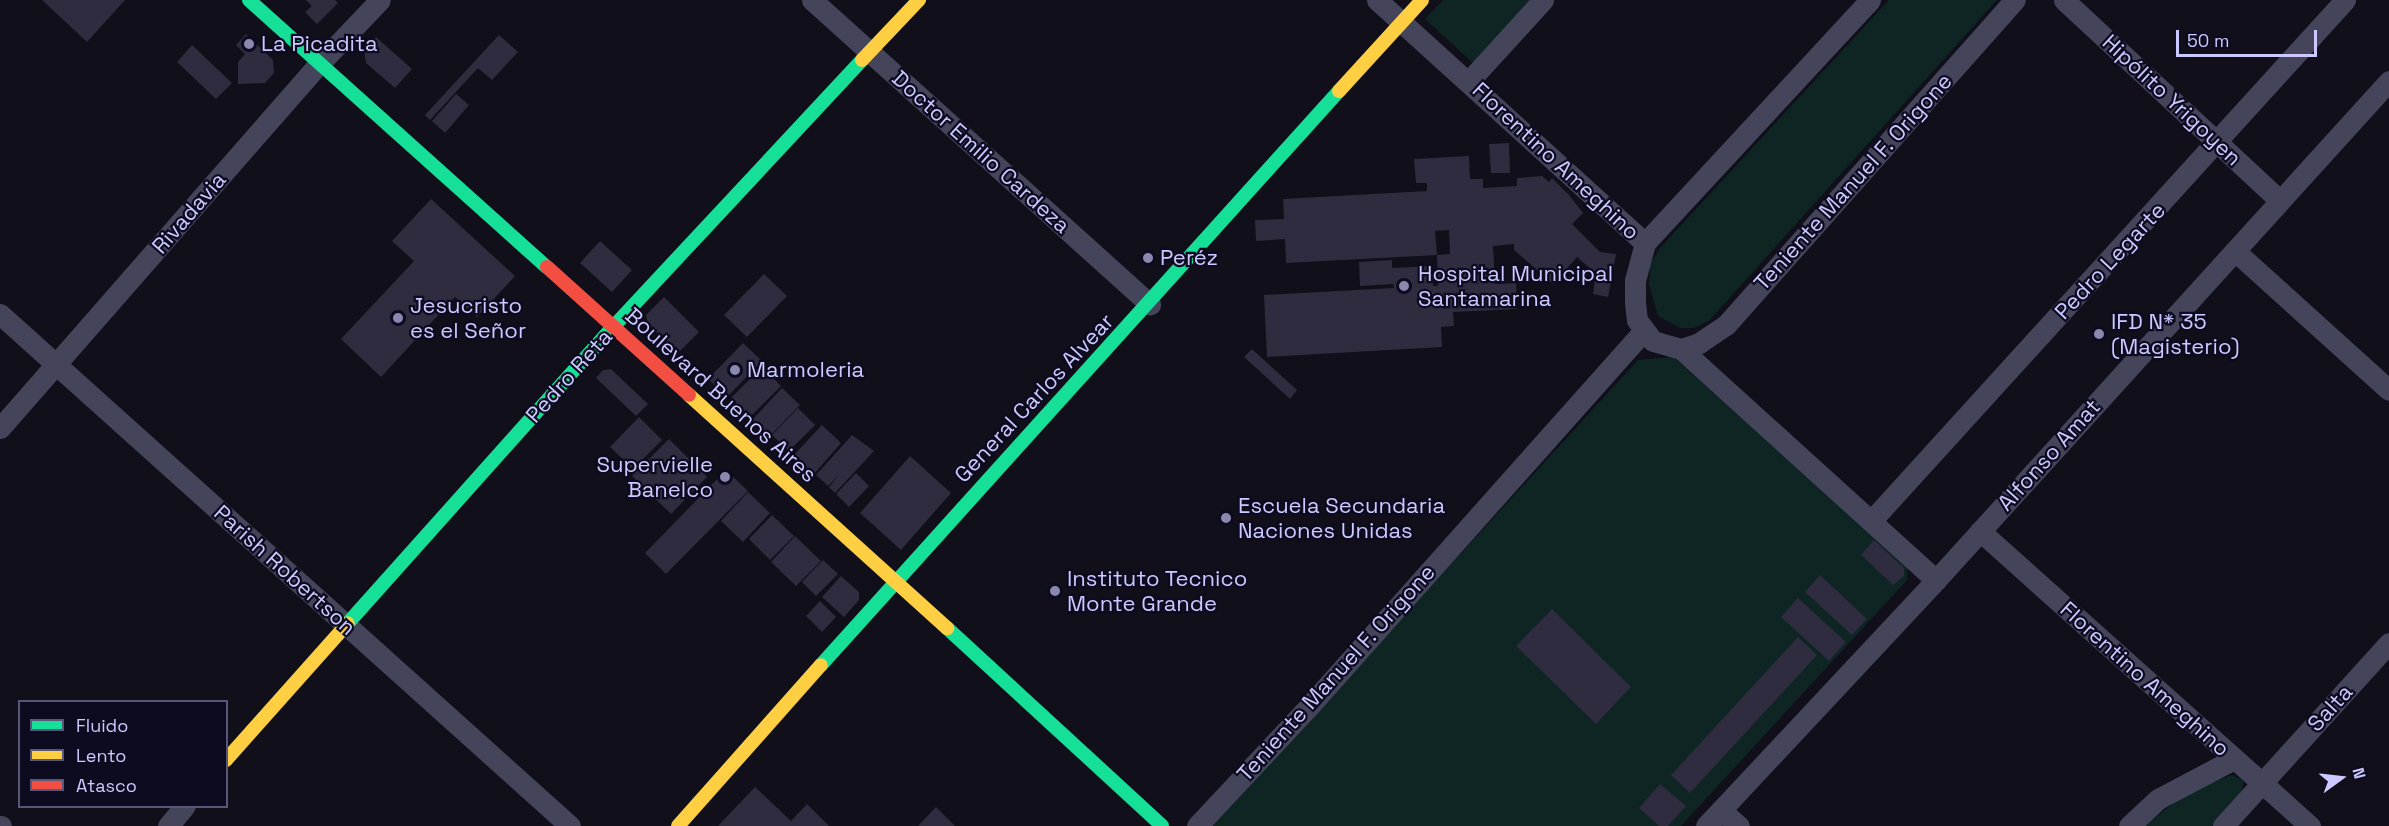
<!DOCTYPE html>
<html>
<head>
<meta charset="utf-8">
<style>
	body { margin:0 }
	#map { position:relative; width:2389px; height:826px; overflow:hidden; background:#100f1a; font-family:"Space Grotesk",sans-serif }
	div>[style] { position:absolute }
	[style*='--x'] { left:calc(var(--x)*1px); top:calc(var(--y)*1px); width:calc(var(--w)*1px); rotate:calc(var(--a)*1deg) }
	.green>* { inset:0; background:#0e2524 }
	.building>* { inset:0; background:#2e2c3e }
	.street>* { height:21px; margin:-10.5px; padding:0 10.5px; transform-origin:10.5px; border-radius:10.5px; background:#44455b }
	.fast>* { height:14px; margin:-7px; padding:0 7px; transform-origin:7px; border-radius:7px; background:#16e098 }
	.slow>* { height:14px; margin:-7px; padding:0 7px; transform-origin:7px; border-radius:7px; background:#ffcf43 }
	.jam>* { height:14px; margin:-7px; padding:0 7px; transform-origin:7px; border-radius:7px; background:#f24e42 }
	.dots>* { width:16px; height:16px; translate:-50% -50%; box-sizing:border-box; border:3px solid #0d0b1f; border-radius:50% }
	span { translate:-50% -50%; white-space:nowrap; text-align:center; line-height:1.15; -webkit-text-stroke:4.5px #0d0b1f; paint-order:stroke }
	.poi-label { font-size:22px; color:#cbc9ff }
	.left { translate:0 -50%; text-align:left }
	.right { translate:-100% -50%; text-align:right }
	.street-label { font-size:22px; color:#cbc9ff }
	.legend { position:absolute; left:18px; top:700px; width:210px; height:108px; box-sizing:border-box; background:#0d0b1f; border:2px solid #595779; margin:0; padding:8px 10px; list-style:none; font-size:18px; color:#cbc9ff }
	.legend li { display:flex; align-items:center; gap:12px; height:30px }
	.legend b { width:30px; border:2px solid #595779 }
	.north { position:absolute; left:2311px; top:748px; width:60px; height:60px; -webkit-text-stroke:4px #0d0b1f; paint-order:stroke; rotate:75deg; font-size:16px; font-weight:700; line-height:24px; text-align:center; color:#cbc9ff }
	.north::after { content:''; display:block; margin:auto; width:21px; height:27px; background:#cbc9ff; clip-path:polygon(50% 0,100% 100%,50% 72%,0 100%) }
	.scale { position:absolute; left:2176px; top:30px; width:141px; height:27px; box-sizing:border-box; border:3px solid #cbc9ff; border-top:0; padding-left:8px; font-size:18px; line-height:21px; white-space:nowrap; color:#cbc9ff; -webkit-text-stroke:4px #0d0b1f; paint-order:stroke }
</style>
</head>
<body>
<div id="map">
	<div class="green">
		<div style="clip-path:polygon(1443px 0,1531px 0,1474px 64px,1425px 19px)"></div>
		<div style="clip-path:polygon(1889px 0,1997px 0,1709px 321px,1694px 328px,1680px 328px,1658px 316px,1649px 285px,1650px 264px,1660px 248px)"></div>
		<div style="clip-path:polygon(1673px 357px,1907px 564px,1907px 580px,1681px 826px,1211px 826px,1638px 360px)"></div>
		<div style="clip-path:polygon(2232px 775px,2244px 781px,2241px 795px,2212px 826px,2144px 826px,2191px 790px)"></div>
	</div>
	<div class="building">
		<div style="clip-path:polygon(42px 0,125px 0,87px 42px)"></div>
		<div style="clip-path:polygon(306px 0,335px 0,338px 3px,317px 24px,305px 12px,312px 6px)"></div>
		<div style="clip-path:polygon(246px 34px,273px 60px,274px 73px,265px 83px,238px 84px,238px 62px,245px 54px,236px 45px)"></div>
		<div style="clip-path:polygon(499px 35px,518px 52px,492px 80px,478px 68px,430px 120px,425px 115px)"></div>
		<div style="clip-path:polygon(376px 37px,412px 69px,395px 88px,366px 63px,364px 51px)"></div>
		<div style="clip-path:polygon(192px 45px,232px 83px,216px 99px,177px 62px)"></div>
		<div style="clip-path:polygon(456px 94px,469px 105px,445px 133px,432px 121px)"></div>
		<div style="clip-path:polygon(1509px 143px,1510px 173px,1491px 173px,1489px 144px)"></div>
		<div style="clip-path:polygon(1469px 156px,1470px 179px,1483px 179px,1483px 188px,1517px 186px,1517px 178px,1542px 176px,1549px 182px,1552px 178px,1569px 195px,1583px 213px,1572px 224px,1600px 252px,1616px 254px,1608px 297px,1593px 294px,1596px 274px,1577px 257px,1553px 284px,1514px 250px,1514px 244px,1493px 246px,1495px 284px,1516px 283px,1517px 309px,1453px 312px,1454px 326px,1441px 327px,1442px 347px,1267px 357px,1264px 295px,1394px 288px,1393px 284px,1360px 286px,1359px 262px,1392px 260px,1392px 268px,1432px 266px,1433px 286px,1438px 286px,1437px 255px,1450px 254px,1449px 230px,1435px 231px,1437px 255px,1286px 263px,1285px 239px,1256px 241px,1255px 220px,1284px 219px,1283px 199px,1427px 191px,1427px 183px,1416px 183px,1414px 159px)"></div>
		<div style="clip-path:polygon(431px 199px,515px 276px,477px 317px,455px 297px,381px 377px,341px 339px,414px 261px,392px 241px)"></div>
		<div style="clip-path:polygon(600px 241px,632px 270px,612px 292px,580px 263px)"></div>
		<div style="clip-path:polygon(764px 274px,787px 296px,747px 337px,724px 315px)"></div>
		<div style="clip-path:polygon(664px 297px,699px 332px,678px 353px,648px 324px,646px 315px)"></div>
		<div style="clip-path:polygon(743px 343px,762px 361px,727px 397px,708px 379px)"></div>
		<div style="clip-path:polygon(1252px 349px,1297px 390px,1290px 399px,1244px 357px)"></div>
		<div style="clip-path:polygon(762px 367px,781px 386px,750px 417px,731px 398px)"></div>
		<div style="clip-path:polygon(611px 369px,648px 404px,636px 416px,596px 378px,603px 370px)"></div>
		<div style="clip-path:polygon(782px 388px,800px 405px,769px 437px,752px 420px)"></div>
		<div style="clip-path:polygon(798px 408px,815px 425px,789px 451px,772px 435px)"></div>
		<div style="clip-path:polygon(639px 417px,662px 440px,633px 469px,610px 447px)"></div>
		<div style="clip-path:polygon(822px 425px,841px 443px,814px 474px,794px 455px)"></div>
		<div style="clip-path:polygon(852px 435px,874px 451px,835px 493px,829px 487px,839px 475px,828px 486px,816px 475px)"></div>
		<div style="clip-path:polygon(669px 439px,707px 477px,671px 514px,632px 476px)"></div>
		<div style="clip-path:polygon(910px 456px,951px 493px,901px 550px,860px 513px)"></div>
		<div style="clip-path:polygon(726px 470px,748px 491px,666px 574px,645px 553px)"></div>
		<div style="clip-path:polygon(856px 473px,869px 486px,849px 507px,836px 494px)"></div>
		<div style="clip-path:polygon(748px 492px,770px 513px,743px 542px,721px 521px)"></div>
		<div style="clip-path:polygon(772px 515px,794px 536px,770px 560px,749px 539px)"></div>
		<div style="clip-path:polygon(795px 536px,821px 561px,796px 586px,771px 562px)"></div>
		<div style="clip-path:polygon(1874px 540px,1904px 568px,1904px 576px,1893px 585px,1861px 555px)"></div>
		<div style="clip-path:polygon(823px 560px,838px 574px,816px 596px,802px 582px)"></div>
		<div style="clip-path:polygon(1820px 575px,1867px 619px,1852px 635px,1805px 592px)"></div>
		<div style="clip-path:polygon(841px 576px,859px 592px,859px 600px,844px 617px,822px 597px)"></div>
		<div style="clip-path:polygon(1798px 598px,1846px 642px,1829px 661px,1781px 617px)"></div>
		<div style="clip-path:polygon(820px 601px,836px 617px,822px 632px,806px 616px)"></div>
		<div style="clip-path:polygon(1552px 609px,1631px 687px,1596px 724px,1516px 646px)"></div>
		<div style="clip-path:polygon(1798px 637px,1817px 655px,1690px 793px,1671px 775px)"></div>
		<div style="clip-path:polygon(1660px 784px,1686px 806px,1668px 826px,1659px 826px,1639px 808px)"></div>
		<div style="clip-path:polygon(755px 787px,791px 821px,807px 804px,829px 826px,718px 826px)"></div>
		<div style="clip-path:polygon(936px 807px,955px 826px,918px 826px)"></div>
	</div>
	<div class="street">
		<div style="--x:812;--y:0;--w:455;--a:42"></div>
		<div style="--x:1377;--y:0;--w:362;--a:42.2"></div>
		<div style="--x:1870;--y:0;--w:331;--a:132.8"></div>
		<div style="--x:1645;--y:243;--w:39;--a:105"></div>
		<div style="--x:1635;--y:281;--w:21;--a:90"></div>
		<div style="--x:1635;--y:302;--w:18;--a:84"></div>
		<div style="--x:1637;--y:320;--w:26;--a:53"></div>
		<div style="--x:1653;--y:341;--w:29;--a:16"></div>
		<div style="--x:1681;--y:349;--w:344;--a:42.2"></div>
		<div style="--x:2064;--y:0;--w:295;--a:42.9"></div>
		<div style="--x:1469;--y:81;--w:110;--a:-47.6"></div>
		<div style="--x:2235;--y:251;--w:207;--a:42.1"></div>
		<div style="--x:0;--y:314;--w:766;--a:41.93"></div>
		<div style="--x:1681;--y:349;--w:19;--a:-18"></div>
		<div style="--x:1699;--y:343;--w:32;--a:-34"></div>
		<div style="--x:1726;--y:325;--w:435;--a:-48.4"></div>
		<div style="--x:0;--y:428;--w:484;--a:-48.8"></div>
		<div style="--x:319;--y:64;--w:88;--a:-46.4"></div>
		<div style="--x:1872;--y:520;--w:703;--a:-47.71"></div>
		<div style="--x:1980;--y:531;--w:443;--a:41.8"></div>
		<div style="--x:1721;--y:810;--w:24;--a:42"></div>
		<div style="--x:0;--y:826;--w:1;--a:0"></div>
		<div style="--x:168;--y:826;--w:26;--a:-50"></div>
		<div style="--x:1197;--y:826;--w:168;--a:-46.9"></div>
		<div style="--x:1312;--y:703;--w:498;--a:-48.3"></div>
		<div style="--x:1706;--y:826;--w:337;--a:-46.9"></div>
		<div style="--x:1936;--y:580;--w:674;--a:-47.77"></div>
		<div style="--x:2129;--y:826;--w:40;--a:-43"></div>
		<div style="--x:2158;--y:799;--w:86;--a:-27.8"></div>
		<div style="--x:2223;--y:826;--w:247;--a:-47.8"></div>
	</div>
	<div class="fast">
		<div style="--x:249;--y:0;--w:400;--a:41.9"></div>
		<div style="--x:348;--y:623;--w:399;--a:-48.2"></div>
		<div style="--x:614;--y:326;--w:364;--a:-47"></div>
		<div style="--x:947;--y:628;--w:292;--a:42.6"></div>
		<div style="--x:821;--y:665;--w:773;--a:-47.94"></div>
	</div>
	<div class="slow">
		<div style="--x:862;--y:60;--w:83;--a:-46.5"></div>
		<div style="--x:1339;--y:91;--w:123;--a:-47.6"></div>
		<div style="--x:689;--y:395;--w:348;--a:42.1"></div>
		<div style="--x:226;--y:760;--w:183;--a:-48.3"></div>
		<div style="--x:678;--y:826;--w:215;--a:-48.4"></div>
	</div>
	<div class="jam">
		<div style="--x:547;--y:267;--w:191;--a:42"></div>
	</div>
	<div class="dots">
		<div style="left:249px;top:44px;background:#8a88af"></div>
		<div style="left:1148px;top:258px;background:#8a88af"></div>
		<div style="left:1404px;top:286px;background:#8a88af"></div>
		<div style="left:398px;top:318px;background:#8a88af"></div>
		<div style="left:2099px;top:334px;background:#8a88af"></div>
		<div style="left:735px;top:370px;background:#8a88af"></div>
		<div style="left:725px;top:477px;background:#8a88af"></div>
		<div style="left:1226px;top:518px;background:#8a88af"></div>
		<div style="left:1055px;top:591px;background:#8a88af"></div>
	</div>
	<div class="poi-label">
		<span class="left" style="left:261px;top:44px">La Picadita</span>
		<span class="left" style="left:1160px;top:258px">Peréz</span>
		<span class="left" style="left:1418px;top:286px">Hospital Municipal<br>Santamarina</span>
		<span class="left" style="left:410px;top:318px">Jesucristo<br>es el Señor</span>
		<span class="left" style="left:2111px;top:334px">IFD N* 35<br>(Magisterio)</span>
		<span class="left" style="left:747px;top:370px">Marmoleria</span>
		<span class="right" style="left:713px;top:477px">Supervielle<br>Banelco</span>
		<span class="left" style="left:1238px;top:518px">Escuela Secundaria<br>Naciones Unidas</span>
		<span class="left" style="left:1067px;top:591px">Instituto Tecnico<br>Monte Grande</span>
	</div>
	<div class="street-label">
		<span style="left:2172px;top:100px;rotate:43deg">Hipólito Yrigoyen</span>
		<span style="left:981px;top:152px;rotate:42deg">Doctor Emilio Cardeza</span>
		<span style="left:1556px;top:161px;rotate:43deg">Florentino Ameghino</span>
		<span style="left:1853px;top:182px;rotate:-48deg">Teniente Manuel F. Origone</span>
		<span style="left:189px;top:213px;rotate:-49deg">Rivadavia</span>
		<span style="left:2110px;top:261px;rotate:-47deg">Pedro Legarte</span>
		<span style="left:569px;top:376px;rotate:-48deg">Pedro Reta</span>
		<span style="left:721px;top:395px;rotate:42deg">Boulevard Buenos Aires</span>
		<span style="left:1034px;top:398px;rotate:-47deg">General Carlos Alvear</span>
		<span style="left:2049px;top:455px;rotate:-48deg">Alfonso Amat</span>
		<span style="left:285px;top:570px;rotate:42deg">Parish Robertson</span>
		<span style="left:1336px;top:673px;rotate:-48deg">Teniente Manuel F. Origone</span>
		<span style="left:2145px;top:679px;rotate:42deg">Florentino Ameghino</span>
		<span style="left:2330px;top:708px;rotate:-48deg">Salta</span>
	</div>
	<ul class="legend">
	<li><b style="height:8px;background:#16e098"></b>Fluido</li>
	<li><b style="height:8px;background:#ffcf43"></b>Lento</li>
	<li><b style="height:8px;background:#f24e42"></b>Atasco</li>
	</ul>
	<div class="north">N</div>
	<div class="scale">50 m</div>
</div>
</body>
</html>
